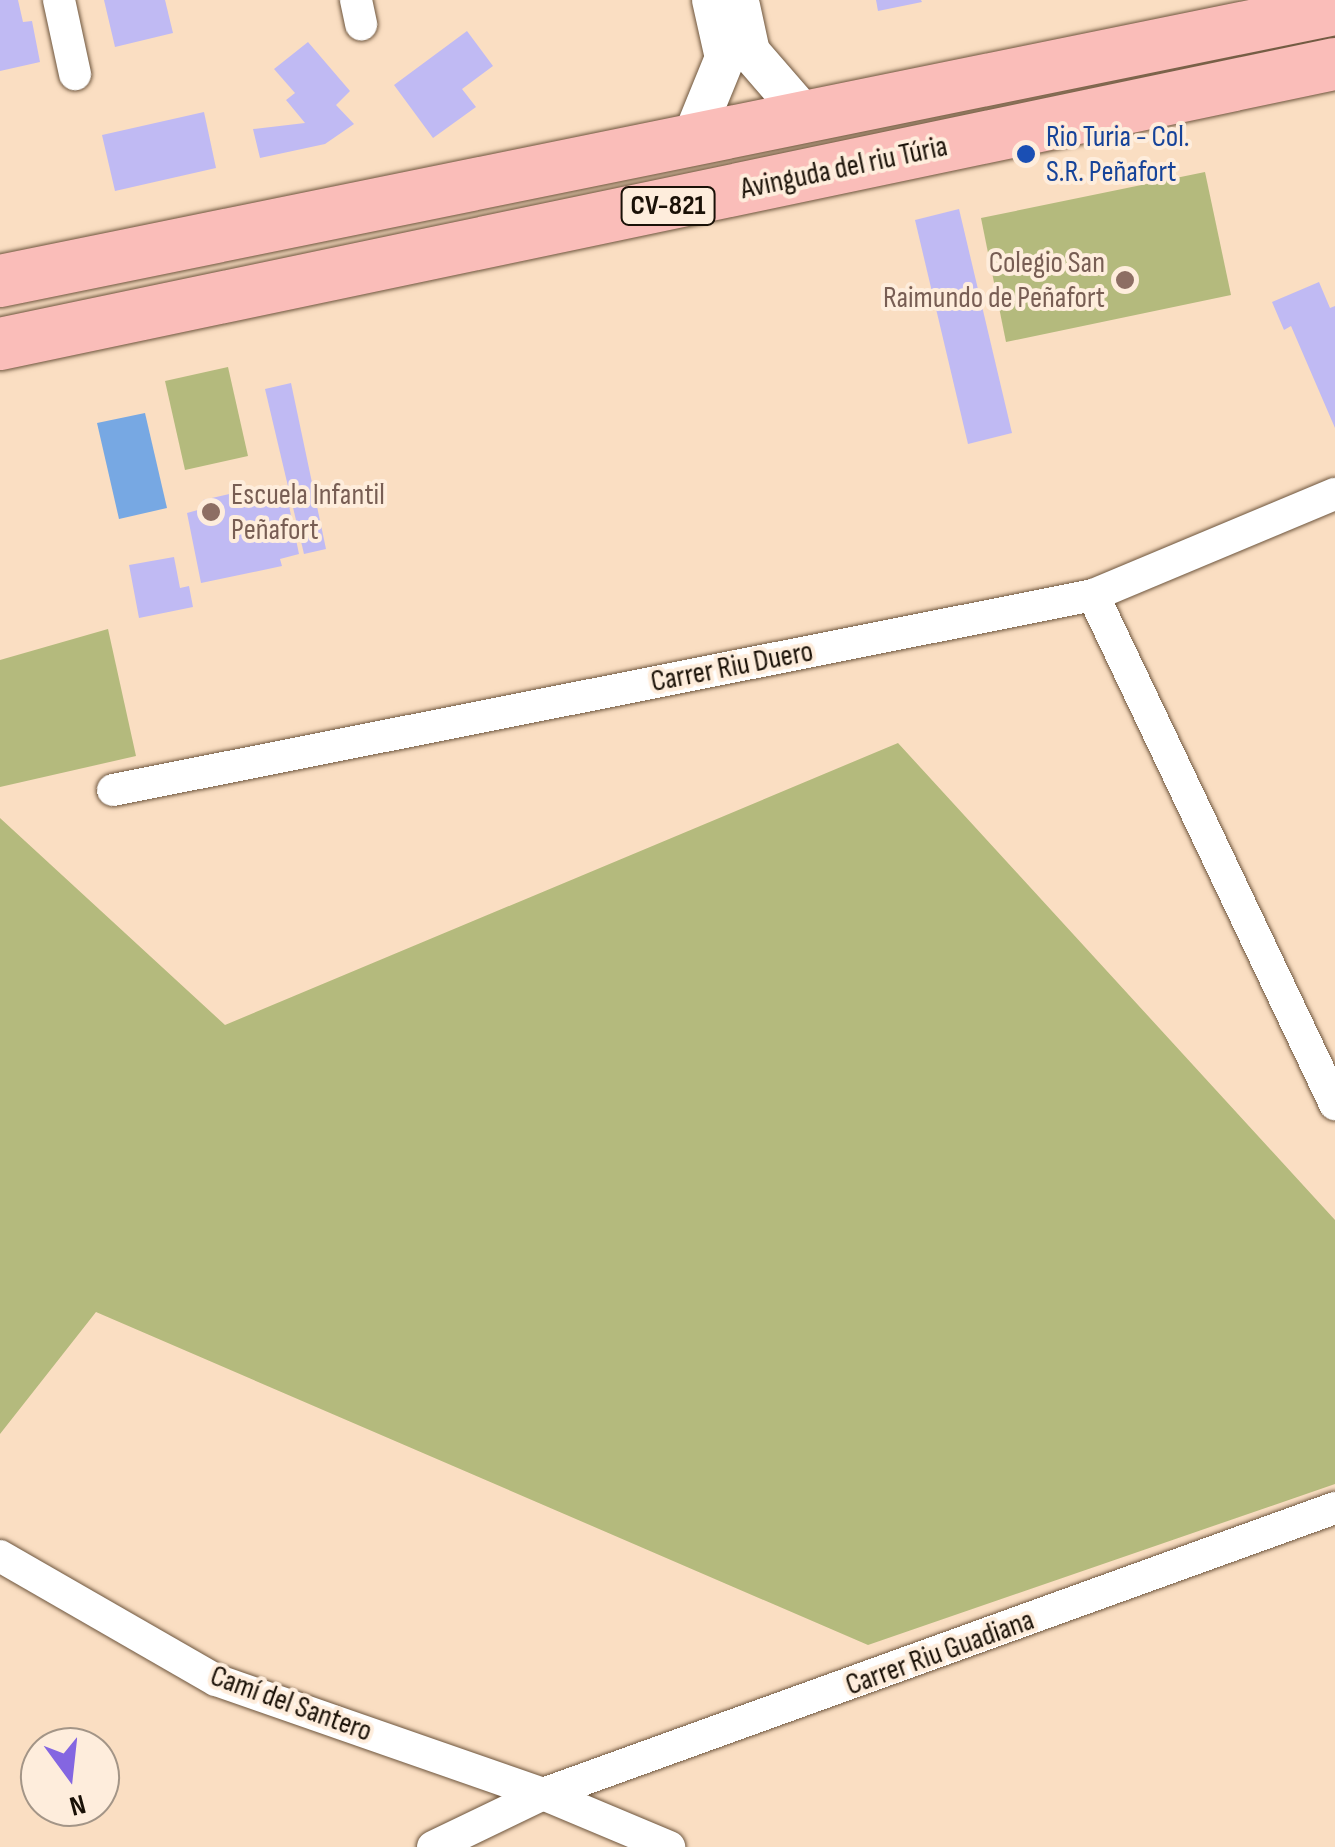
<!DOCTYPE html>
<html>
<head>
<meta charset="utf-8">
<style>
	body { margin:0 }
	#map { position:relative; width:1335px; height:1847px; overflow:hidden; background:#fadec2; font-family:"Sofia Sans Condensed",sans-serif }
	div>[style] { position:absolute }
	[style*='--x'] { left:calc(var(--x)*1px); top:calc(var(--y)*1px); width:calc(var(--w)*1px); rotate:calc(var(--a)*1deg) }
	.green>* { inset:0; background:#b4ba7d }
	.water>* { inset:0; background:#77a8e3 }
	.building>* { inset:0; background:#c0baf3 }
	.roads { filter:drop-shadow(0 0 2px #6d553d) drop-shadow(0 0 2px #6d553d) }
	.minor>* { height:32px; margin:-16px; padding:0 16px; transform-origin:16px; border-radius:16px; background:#fff }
	.tertiary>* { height:40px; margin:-20px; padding:0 20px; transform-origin:20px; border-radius:20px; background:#fff }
	.primary>* { height:52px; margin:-26px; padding:0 26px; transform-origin:26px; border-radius:26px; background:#fabdb9 }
	.dots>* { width:28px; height:28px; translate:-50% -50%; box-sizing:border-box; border:5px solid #feeddc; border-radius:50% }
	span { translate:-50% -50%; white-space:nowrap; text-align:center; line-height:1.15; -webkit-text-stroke:8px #feeddc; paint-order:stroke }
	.shield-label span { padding:2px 8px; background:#feeddc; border:2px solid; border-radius:8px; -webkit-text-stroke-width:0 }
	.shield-label { font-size:28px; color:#1a1107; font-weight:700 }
	.transit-label { font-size:30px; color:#164399 }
	.left { translate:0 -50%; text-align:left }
	.street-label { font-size:30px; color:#1a1107 }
	.education-label { font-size:30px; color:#785e54 }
	.right { translate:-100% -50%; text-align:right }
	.north { position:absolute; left:20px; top:1727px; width:100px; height:100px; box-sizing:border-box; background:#feeddc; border:2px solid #a39587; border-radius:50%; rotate:165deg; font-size:28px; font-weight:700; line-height:40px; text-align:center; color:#1a1107 }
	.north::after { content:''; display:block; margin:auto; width:35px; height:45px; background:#8466e1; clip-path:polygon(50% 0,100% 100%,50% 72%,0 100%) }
</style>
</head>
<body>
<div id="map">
	<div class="green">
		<div style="clip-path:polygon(1205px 172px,1231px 295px,1006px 342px,981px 218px)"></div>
		<div style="clip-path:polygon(228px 367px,248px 456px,185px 470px,165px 381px)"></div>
		<div style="clip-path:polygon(108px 629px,136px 756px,0 787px,0 660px)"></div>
		<div style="clip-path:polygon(898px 743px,1335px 1220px,1335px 1484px,868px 1645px,96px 1312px,0 1434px,0 818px,225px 1025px)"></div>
	</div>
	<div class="water">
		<div style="clip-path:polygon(145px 413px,167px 508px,119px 519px,97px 423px)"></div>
	</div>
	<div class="building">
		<div style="clip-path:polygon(0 0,18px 0,23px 22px,32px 21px,40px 62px,0 71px)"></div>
		<div style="clip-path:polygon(104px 0,165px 0,173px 33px,115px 47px)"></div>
		<div style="clip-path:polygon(876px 0,921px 0,922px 2px,878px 11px)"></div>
		<div style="clip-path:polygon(467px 31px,493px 66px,462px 89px,476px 107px,433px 138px,394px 85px)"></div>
		<div style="clip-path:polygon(308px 42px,350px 91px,336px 105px,354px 124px,325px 144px,260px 158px,253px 129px,305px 123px,286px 100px,295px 93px,274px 69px)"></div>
		<div style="clip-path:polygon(204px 112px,216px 168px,115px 191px,102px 135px)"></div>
		<div style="clip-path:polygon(959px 209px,1012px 433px,968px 444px,915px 220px)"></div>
		<div style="clip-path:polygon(1319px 282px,1330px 308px,1335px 306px,1335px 428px,1291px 326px,1284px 330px,1272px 302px)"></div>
		<div style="clip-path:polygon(291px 383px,326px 549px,304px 554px,265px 389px)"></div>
		<div style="clip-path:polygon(247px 490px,249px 499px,287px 496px,299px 554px,280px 559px,282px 566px,201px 583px,187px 513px,205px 508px,203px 500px)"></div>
		<div style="clip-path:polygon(174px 557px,180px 588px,189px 586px,193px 607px,139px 618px,129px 565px)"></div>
	</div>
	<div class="roads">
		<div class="minor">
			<div style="--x:59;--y:0;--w:76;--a:77.8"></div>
			<div style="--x:356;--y:0;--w:25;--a:78"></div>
			<div style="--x:1093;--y:595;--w:564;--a:64.57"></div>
			<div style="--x:113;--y:790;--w:999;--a:-11.25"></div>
			<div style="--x:1093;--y:595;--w:262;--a:-22.7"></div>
			<div style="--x:0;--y:1556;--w:249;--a:29.9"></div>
			<div style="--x:216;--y:1680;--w:346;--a:19.2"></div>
			<div style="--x:543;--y:1794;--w:137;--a:22.8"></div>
			<div style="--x:433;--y:1847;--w:122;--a:-25.7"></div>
			<div style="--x:543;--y:1794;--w:842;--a:-19.86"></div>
		</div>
		<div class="tertiary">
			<div style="--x:740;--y:6;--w:47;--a:77.7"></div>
			<div style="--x:750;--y:52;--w:89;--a:49.1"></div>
			<div style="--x:689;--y:146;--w:95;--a:-67.8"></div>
			<div style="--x:725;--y:58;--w:59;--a:-102.6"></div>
		</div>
		<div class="primary">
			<div style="--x:0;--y:281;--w:1362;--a:-11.52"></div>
			<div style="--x:0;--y:344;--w:1364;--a:-11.85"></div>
		</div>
	</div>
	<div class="dots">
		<div style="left:1026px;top:154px;background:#1a4fb4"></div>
		<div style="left:1125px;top:280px;background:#8d6e63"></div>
		<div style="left:211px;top:512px;background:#8d6e63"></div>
	</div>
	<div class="shield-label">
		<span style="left:668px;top:206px">CV-821</span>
	</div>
	<div class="transit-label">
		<span class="left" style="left:1046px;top:154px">Rio Turia - Col.<br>S.R. Peñafort</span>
	</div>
	<div class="street-label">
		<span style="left:844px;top:168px;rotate:-12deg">Avinguda del riu Túria</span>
		<span style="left:732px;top:667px;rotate:-11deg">Carrer Riu Duero</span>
		<span style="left:940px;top:1653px;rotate:-20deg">Carrer Riu Guadiana</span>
		<span style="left:291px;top:1704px;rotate:20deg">Camí del Santero</span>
	</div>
	<div class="education-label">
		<span class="right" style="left:1105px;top:280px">Colegio San<br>Raimundo de Peñafort</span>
		<span class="left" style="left:231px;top:512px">Escuela Infantil<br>Peñafort</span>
	</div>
	<div class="north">N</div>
</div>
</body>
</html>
